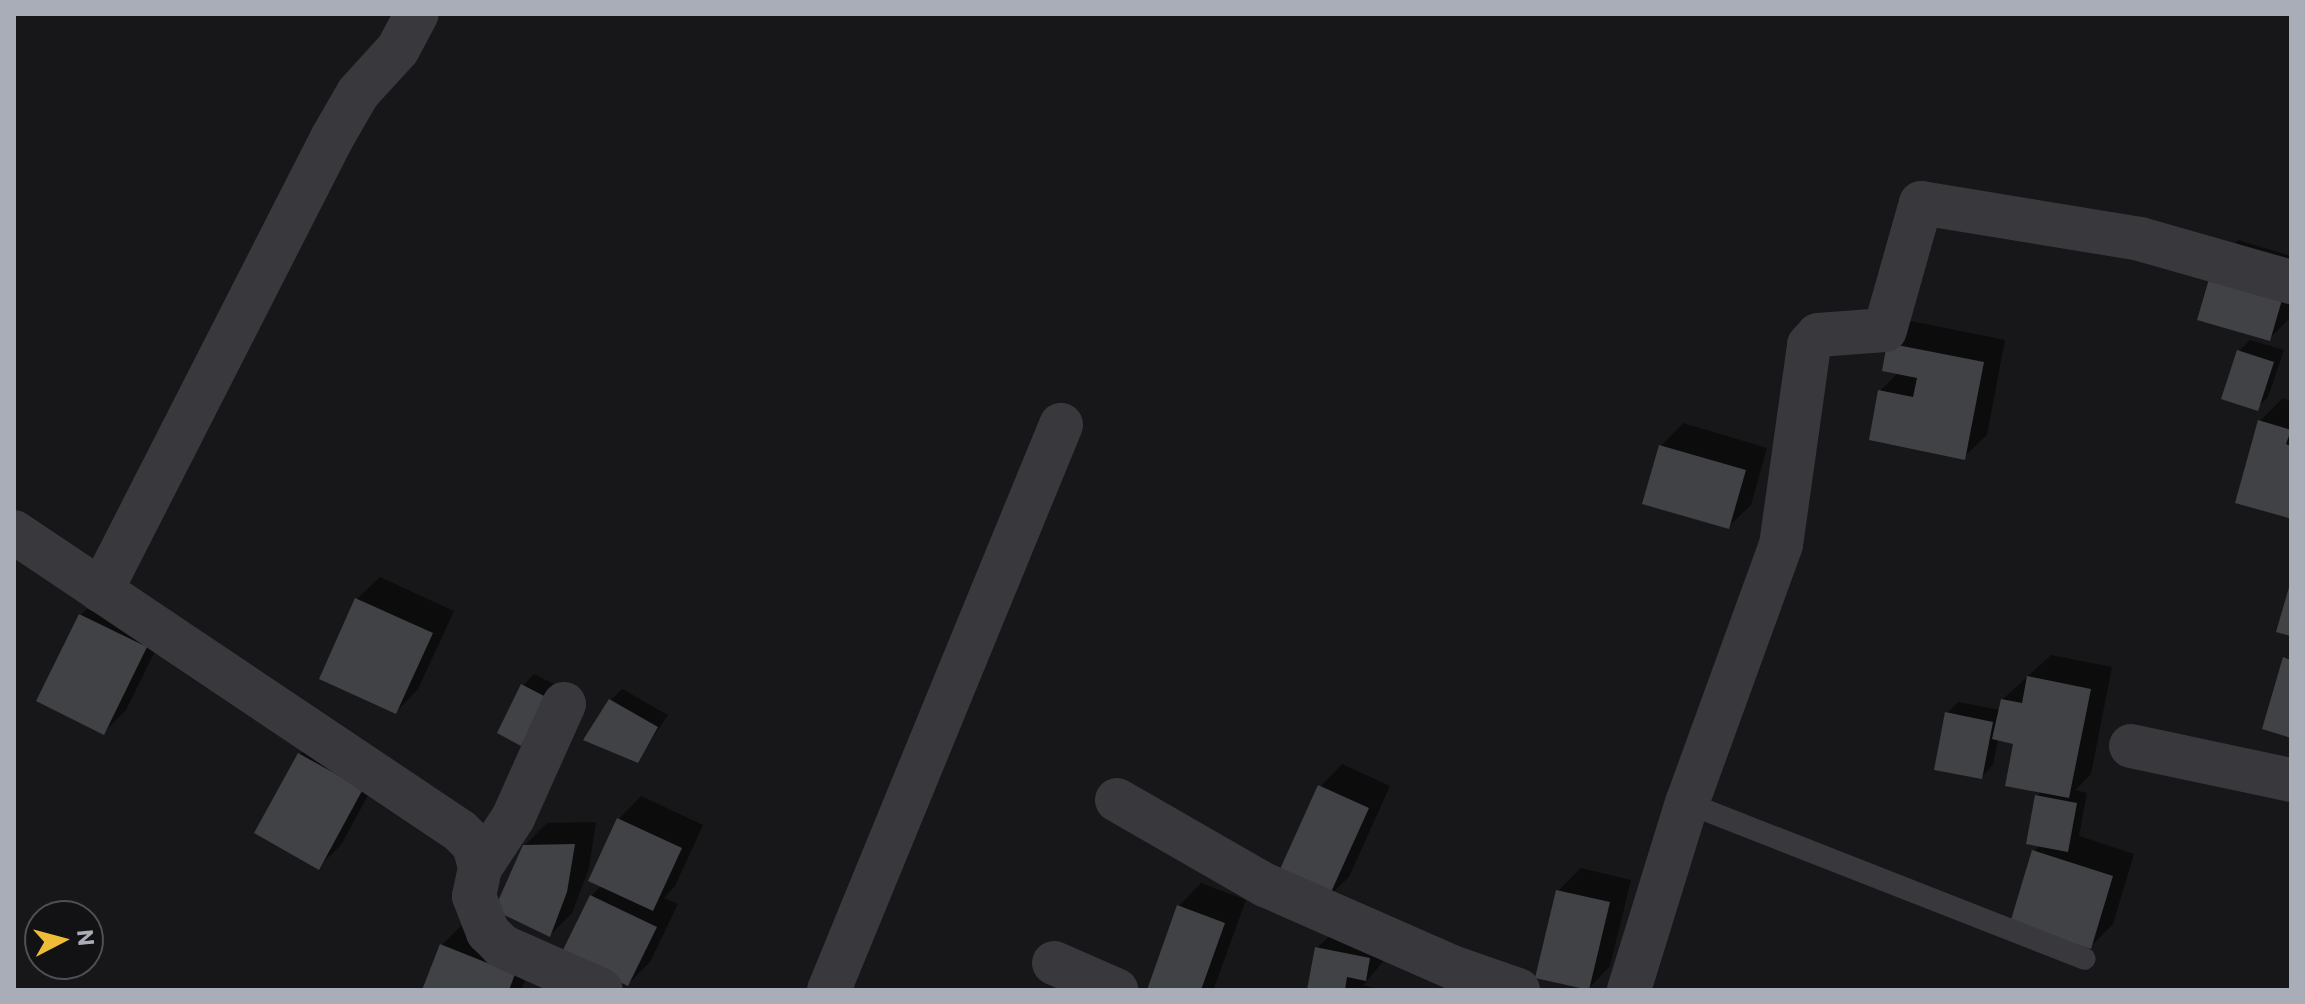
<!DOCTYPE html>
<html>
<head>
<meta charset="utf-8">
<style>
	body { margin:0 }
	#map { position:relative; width:2305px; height:1004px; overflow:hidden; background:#171719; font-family:Commissioner,sans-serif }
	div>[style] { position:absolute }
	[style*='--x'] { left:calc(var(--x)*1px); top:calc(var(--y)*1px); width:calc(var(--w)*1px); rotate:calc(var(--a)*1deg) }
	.shadow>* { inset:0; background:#0007 }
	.building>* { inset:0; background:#414245 }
	.service>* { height:22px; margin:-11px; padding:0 11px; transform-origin:11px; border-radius:11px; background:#38383d }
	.minor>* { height:44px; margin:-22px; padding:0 22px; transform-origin:22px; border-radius:22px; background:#38383d }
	span { translate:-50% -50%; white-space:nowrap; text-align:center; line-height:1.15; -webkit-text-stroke:7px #121214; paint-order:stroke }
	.frame { position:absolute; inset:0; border:16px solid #a9adb8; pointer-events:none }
	.north { position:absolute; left:24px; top:900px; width:80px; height:80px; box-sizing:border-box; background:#121214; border:2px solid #4e5056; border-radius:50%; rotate:84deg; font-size:22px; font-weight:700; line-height:32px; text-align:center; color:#a9adb8 }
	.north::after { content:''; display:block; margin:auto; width:28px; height:36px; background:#efbc38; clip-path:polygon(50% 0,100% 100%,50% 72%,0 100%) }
</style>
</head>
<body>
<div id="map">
	<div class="shadow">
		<div style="clip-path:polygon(2238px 240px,2291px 256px,2291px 317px,2269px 339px,2216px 263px)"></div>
		<div style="clip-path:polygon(1911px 321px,2005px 340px,1987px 435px,1964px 457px,1880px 391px,1899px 372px,1889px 344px)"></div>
		<div style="clip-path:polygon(2250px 340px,2284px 350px,2268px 397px,2257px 408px,2239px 351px)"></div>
		<div style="clip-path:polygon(2283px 398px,2291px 401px,2289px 516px,2260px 421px)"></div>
		<div style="clip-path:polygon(1683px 423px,1767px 448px,1751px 505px,1728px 527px,1661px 446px)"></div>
		<div style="clip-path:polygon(380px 577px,454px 611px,418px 689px,396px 712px,357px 599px)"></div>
		<div style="clip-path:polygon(103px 593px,168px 625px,126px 710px,104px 732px,81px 615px)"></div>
		<div style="clip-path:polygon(2051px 655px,2112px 667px,2091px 774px,2075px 790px,2087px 793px,2079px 836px,2134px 854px,2113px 924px,2091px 946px,2034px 852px,2041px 844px,2037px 796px,2042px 791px,2016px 742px,1998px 739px,1993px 765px,1982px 776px,1947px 713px,1958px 702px,2000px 710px,2002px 700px)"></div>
		<div style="clip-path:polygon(534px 674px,556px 685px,521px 743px,523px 686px)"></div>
		<div style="clip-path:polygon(622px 689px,668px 715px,637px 761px,611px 700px)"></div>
		<div style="clip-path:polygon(322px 731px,384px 766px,341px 845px,318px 867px,257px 833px,300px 754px)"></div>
		<div style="clip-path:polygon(1342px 764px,1390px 786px,1349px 877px,1326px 899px,1320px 787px)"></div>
		<div style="clip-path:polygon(641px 796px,703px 825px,675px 886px,664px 898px,678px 904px,650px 962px,628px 984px,591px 896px,602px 885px,591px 880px,619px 819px)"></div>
		<div style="clip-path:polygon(596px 822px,589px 868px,572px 913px,550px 935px,524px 846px,547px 823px)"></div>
		<div style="clip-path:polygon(1581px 868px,1631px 880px,1610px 966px,1588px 989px,1558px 891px)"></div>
		<div style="clip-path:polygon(1201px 883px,1246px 900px,1214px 988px,1149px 990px,1179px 906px)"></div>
		<div style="clip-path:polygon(464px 923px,536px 952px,521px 990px,424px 990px,442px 945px)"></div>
		<div style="clip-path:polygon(1340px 926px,1388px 956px,1363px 985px,1382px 990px,1309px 990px,1317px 948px)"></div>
	</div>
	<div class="building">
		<div style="clip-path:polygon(2214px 262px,2287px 283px,2270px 341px,2197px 320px)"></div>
		<div style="clip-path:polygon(1887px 343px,1984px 362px,1965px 460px,1869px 440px,1878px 390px,1913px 397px,1917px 378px,1882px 371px)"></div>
		<div style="clip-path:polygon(2237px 350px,2274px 362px,2258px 411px,2221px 399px)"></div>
		<div style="clip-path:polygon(2258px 420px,2291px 430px,2286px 444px,2291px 446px,2289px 518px,2235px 503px)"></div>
		<div style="clip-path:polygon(1659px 445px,1746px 470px,1729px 529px,1642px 504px)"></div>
		<div style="clip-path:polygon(2290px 584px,2291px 584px,2291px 636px,2276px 632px)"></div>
		<div style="clip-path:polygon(355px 598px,433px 633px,396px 714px,319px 679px)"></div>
		<div style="clip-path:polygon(79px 614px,147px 647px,104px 735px,36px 701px)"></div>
		<div style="clip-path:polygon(2283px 657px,2291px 660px,2291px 738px,2262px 729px)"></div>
		<div style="clip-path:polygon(2027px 676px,2091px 689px,2069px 798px,2005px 786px,2013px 744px,1992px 739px,2001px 699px,2022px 703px)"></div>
		<div style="clip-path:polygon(521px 684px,546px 697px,521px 746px,497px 733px)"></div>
		<div style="clip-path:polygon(609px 699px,658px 727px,638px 763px,583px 740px)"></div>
		<div style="clip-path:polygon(1945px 712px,1993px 722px,1982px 779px,1934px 770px)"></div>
		<div style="clip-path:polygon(298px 753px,363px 789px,319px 870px,254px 833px)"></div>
		<div style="clip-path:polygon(1318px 785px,1369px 808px,1327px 901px,1276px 878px)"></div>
		<div style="clip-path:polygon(2035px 795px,2077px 803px,2068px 852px,2026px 844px)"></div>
		<div style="clip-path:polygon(617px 818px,682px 848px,653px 911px,588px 881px)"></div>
		<div style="clip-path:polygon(575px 844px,567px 892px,550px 937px,494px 910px,523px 845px)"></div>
		<div style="clip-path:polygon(2032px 850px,2113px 876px,2091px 949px,2010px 923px)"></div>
		<div style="clip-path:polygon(1556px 890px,1610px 902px,1589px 990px,1535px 978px)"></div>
		<div style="clip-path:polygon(590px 895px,657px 927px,628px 986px,561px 954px)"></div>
		<div style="clip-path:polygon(1177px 905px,1225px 923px,1201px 990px,1147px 990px)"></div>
		<div style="clip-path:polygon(440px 944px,515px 974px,509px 990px,422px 990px)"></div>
		<div style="clip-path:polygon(1315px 947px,1370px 958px,1366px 981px,1347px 977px,1345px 990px,1307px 990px)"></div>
	</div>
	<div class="service">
		<div style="--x:1687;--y:803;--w:427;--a:21.4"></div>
	</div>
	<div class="minor">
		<div style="--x:14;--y:532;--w:537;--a:33.84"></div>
		<div style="--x:460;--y:831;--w:20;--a:45"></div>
		<div style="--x:474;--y:845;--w:24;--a:75"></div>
		<div style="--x:480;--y:868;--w:29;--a:102"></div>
		<div style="--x:474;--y:896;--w:39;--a:69"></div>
		<div style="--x:488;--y:932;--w:20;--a:45"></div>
		<div style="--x:502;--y:946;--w:108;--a:24"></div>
		<div style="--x:101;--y:591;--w:508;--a:-62.98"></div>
		<div style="--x:332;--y:138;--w:52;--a:-60"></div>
		<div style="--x:358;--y:93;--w:59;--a:-47.7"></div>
		<div style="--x:398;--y:49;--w:40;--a:-62"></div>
		<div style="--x:2131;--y:746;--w:164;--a:12"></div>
		<div style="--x:1117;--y:800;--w:171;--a:29.9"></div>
		<div style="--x:1265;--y:885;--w:204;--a:23.7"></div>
		<div style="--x:1452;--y:967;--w:70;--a:19.2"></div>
		<div style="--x:480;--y:868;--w:60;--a:-56.6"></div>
		<div style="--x:513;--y:818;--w:125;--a:-65.9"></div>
		<div style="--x:1054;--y:963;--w:68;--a:23.5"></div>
		<div style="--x:829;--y:990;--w:611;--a:-67.68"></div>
		<div style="--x:1629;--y:990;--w:196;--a:-72.8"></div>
		<div style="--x:1687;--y:803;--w:275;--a:-70"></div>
		<div style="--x:1781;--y:545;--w:202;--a:-82"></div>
		<div style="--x:1809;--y:345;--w:13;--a:-48"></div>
		<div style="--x:1818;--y:335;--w:67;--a:-4.3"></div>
		<div style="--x:1885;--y:330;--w:132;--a:-74.2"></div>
		<div style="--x:1921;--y:203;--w:222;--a:9.3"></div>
		<div style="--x:2140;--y:239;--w:157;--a:15.9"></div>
	</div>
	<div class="frame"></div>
	<div class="north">N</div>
</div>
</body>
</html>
